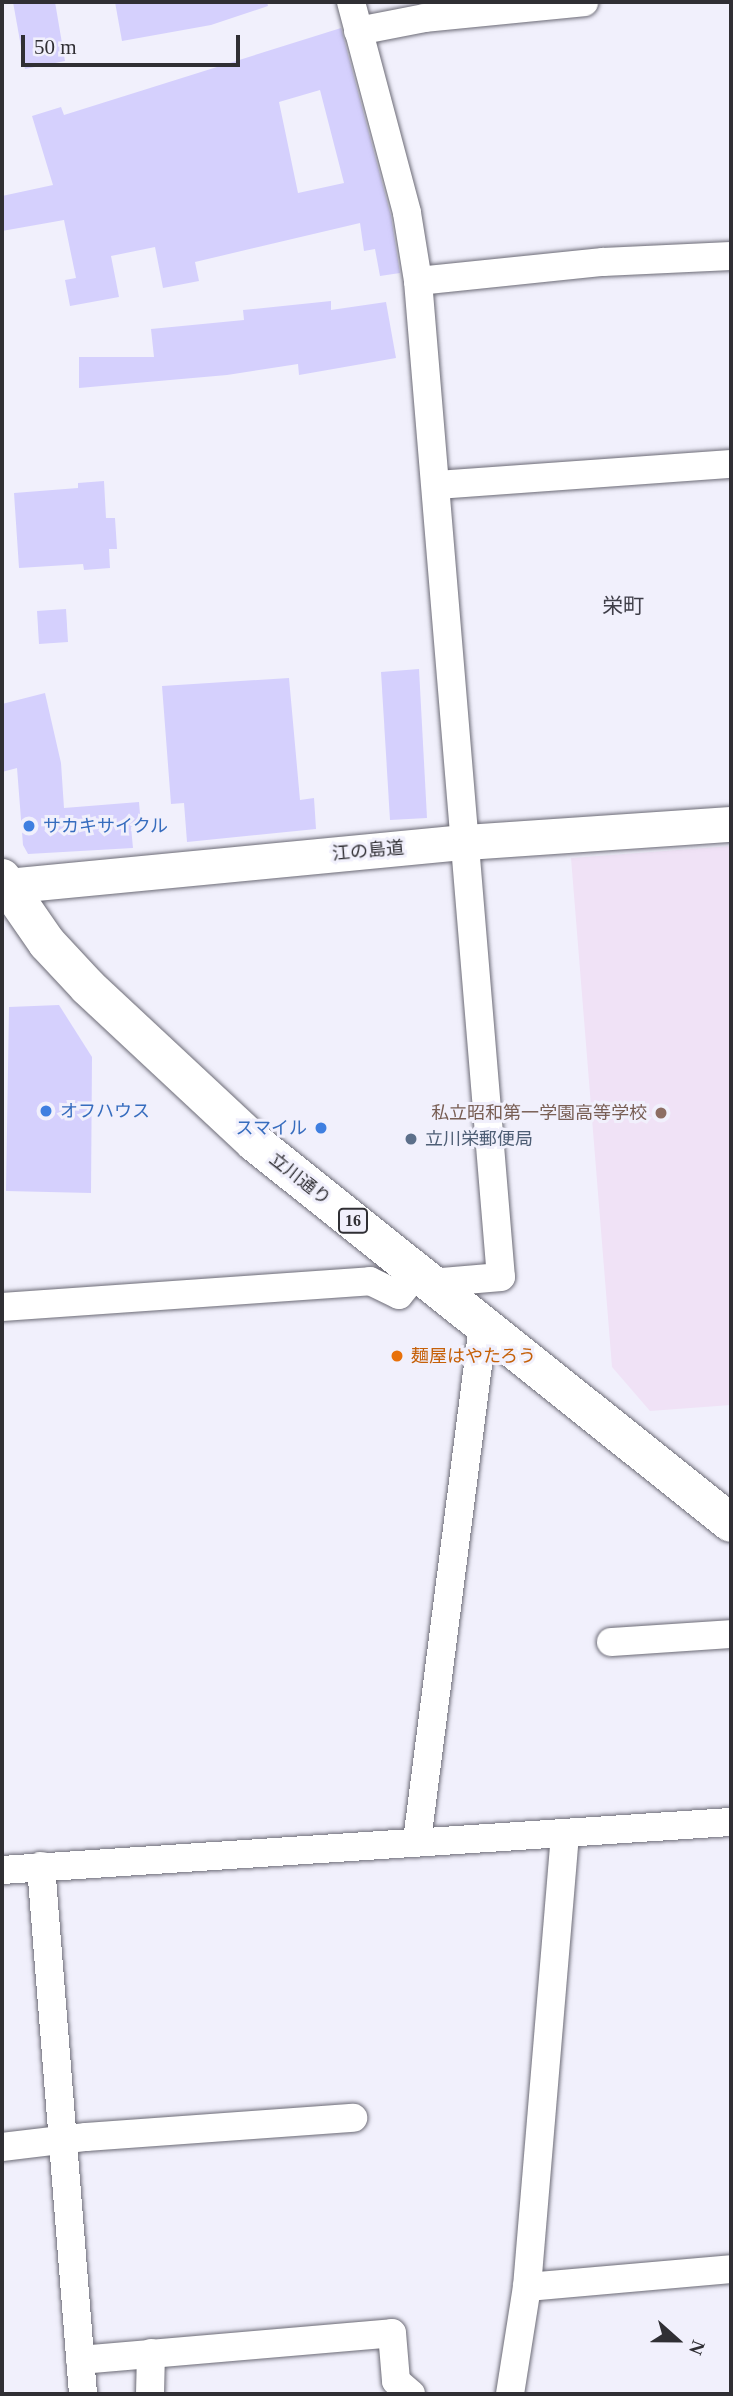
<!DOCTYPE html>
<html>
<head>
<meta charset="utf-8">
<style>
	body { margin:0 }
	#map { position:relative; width:733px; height:2396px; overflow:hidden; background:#f1f0fc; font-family:"Times New Roman","Noto Sans JP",serif }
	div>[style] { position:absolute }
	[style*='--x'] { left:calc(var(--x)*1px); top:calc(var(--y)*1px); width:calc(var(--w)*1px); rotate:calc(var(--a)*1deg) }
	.education>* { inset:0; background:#f0e2f6 }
	.building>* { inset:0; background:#d5d0fd }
	.roads { filter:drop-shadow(0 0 2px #6c6b76) drop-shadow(0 0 2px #6c6b76) }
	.minor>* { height:28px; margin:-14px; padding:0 14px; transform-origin:14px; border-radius:14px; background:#fff }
	.tertiary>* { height:35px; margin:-17.5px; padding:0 17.5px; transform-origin:17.5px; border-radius:17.5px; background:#fff }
	.primary>* { height:38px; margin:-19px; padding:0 19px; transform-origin:19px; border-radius:19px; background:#fff }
	.dots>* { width:19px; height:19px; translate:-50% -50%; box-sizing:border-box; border:4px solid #f1f0fc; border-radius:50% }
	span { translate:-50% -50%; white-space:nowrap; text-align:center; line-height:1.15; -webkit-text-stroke:6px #f1f0fc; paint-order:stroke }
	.shield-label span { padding:2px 5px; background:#f1f0fc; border:2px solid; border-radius:5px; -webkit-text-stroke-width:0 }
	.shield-label { font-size:16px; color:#302f34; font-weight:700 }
	.shop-label { font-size:18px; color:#366cbe }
	.left { translate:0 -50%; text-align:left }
	.right { translate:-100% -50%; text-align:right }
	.street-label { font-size:18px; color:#302f34 }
	.education-label { font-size:18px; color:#785e54 }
	.service-label { font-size:18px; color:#4e5e75 }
	.food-label { font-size:18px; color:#c56008 }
	.quarter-label { font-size:21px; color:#3e3d47 }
	.frame { position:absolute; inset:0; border:4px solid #302f34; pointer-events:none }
	.north { position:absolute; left:642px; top:2305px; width:70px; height:70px; -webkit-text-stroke:5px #f1f0fc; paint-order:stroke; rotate:111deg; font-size:19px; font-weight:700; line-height:28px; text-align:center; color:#302f34 }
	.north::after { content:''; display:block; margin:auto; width:24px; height:32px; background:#302f34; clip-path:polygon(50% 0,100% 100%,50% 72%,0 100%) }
	.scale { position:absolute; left:21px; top:35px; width:219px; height:32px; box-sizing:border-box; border:4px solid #302f34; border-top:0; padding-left:9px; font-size:21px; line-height:24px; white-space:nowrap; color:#302f34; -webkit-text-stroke:5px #f1f0fc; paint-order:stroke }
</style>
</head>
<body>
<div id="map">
	<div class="education">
		<div style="clip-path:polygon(731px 846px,731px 1405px,650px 1411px,612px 1367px,571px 858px)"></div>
	</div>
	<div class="building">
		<div style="clip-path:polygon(13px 2px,55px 2px,65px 61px,25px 69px)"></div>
		<div style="clip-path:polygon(115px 2px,267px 2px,268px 6px,211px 25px,122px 41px)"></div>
		<div style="clip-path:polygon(evenodd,341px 28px,391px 216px,400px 273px,380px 276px,375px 249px,364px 251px,360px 223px,195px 262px,199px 281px,163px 288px,155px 247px,111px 256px,119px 297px,70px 306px,65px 280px,76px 278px,64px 220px,2px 231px,2px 196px,53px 185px,32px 116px,61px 107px,64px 115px,341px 28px,320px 90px,344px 183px,298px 193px,279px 102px,320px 90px)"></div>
		<div style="clip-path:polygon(331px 301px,331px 310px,386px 302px,396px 358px,299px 375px,298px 364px,227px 375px,79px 388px,79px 357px,154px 357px,151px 329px,244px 320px,243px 310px)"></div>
		<div style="clip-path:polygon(104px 481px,106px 518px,115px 518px,117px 549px,109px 549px,110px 568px,84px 570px,83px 564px,19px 568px,14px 493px,78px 488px,78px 483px)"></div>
		<div style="clip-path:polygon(66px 609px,68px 642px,39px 644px,37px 611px)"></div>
		<div style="clip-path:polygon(419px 669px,427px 818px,390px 820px,381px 672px)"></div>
		<div style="clip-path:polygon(289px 678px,300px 800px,314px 798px,316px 829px,187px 842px,184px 803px,171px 804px,162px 686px)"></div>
		<div style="clip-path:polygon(45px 693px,61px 763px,64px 808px,139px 802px,141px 826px,131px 827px,133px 848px,28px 854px,23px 845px,17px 768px,2px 772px,2px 704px)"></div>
		<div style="clip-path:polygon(59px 1005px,92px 1057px,91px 1193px,6px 1191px,9px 1007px)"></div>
	</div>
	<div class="roads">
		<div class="minor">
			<div style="--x:351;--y:2;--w:218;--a:75.1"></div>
			<div style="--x:407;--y:213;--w:69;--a:80.8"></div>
			<div style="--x:418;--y:281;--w:999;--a:85.24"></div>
			<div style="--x:501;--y:1277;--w:71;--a:175.2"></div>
			<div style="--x:358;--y:31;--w:68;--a:-11"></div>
			<div style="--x:425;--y:18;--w:160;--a:-5.7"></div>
			<div style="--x:418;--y:281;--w:186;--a:-5.9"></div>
			<div style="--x:603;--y:262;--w:128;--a:-2.7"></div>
			<div style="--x:437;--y:485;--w:295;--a:-4.1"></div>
			<div style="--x:2;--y:1307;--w:369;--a:-4"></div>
			<div style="--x:370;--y:1281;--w:32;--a:26"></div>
			<div style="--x:399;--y:1295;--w:28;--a:-51"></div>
			<div style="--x:611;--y:1642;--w:120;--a:-3.8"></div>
			<div style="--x:417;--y:1841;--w:519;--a:-82.7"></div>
			<div style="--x:41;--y:1866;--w:530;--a:85.45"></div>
			<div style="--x:2;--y:1870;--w:731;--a:-3.77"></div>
			<div style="--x:2;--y:2147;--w:85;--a:-6.8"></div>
			<div style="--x:86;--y:2137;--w:268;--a:-4.1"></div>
			<div style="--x:527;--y:2287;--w:205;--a:-5"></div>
			<div style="--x:80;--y:2360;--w:313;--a:-4.9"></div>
			<div style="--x:392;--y:2333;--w:48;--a:85.2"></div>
			<div style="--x:396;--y:2381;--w:20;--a:41"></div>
			<div style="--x:150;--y:2394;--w:41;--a:-88.6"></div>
			<div style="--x:510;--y:2394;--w:108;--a:-81"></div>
			<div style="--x:527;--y:2287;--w:454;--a:-85.2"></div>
		</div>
		<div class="tertiary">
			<div style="--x:6;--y:886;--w:461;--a:-5.5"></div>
			<div style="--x:465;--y:842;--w:267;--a:-3.9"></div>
		</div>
		<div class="primary">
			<div style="--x:2;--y:878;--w:79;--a:55.3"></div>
			<div style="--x:47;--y:943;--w:60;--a:47"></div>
			<div style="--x:88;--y:987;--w:227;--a:43"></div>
			<div style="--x:254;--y:1142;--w:610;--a:38.62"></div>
		</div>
	</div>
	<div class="dots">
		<div style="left:29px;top:826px;background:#3f7fe0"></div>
		<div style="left:46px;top:1111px;background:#3f7fe0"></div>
		<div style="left:661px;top:1113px;background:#8d6e63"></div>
		<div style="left:321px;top:1128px;background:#3f7fe0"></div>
		<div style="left:411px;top:1139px;background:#5c6f8a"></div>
		<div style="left:397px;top:1356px;background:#e8710a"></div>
	</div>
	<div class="shield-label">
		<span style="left:353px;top:1221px">16</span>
	</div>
	<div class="shop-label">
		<span class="left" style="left:43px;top:826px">サカキサイクル</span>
		<span class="left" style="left:60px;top:1111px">オフハウス</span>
		<span class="right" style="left:307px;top:1128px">スマイル</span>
	</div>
	<div class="street-label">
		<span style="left:368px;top:851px;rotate:-5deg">江の島道</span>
		<span style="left:300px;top:1179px;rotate:38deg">立川通り</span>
	</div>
	<div class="education-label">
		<span class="right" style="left:647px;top:1113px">私立昭和第一学園高等学校</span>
	</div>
	<div class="service-label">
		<span class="left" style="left:425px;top:1139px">立川栄郵便局</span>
	</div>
	<div class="food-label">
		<span class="left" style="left:411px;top:1356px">麺屋はやたろう</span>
	</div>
	<div class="quarter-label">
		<span style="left:623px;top:606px">栄町</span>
	</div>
	<div class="frame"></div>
	<div class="north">N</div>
	<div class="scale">50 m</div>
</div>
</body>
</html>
